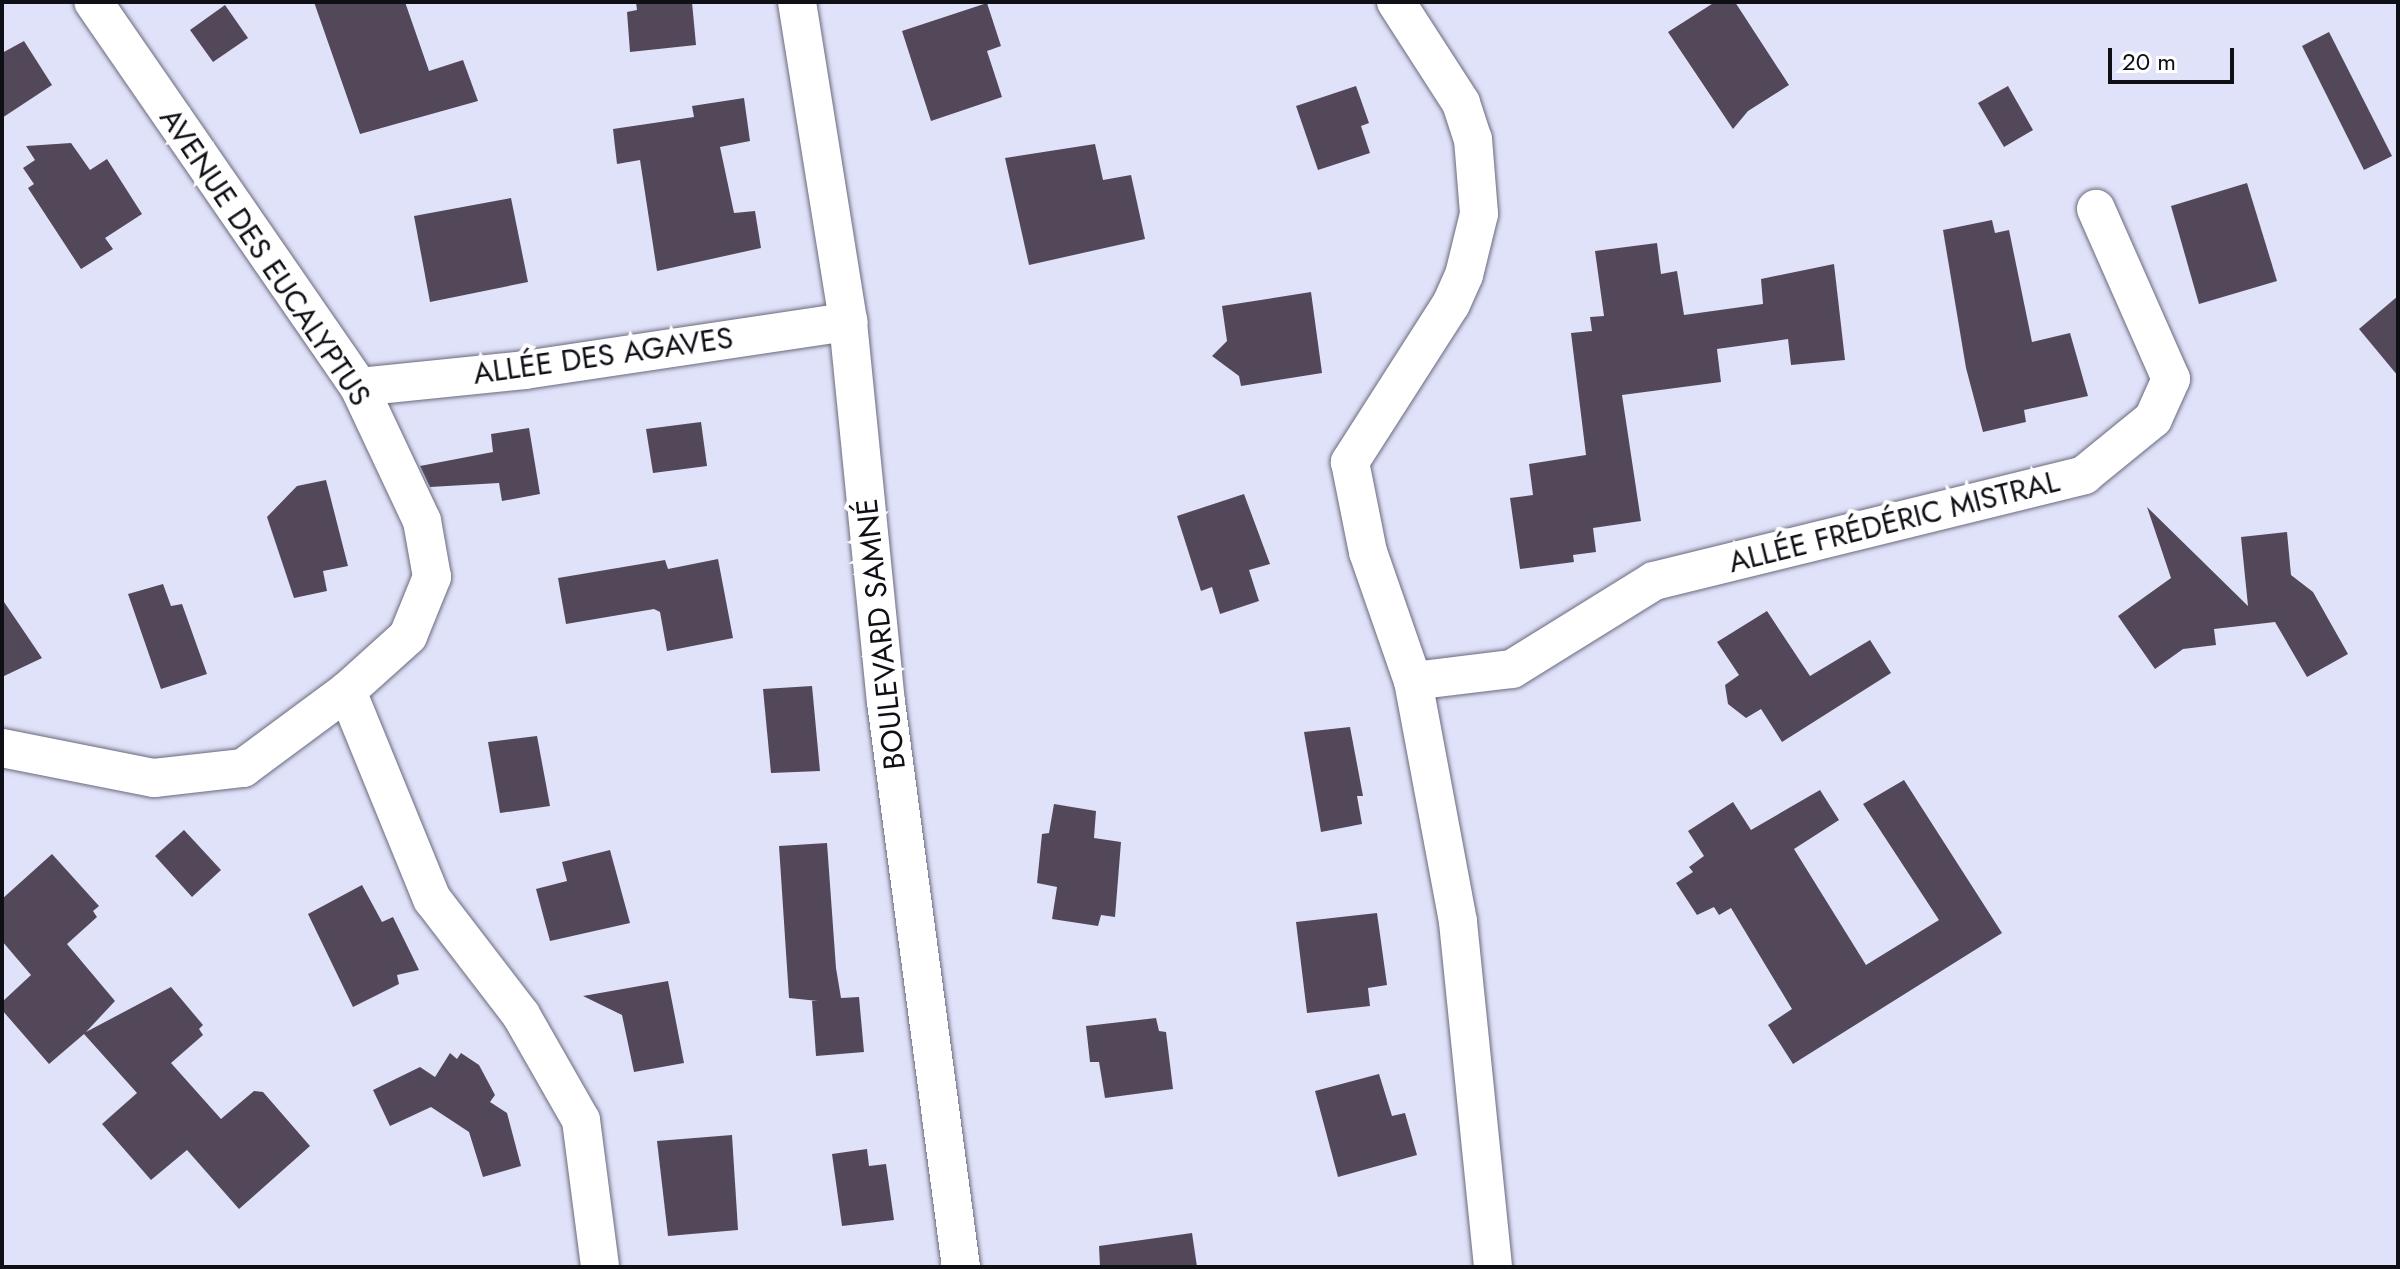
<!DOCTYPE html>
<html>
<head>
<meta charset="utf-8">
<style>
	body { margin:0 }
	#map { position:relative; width:2400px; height:1269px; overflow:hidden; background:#e0e2f9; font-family:Jost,sans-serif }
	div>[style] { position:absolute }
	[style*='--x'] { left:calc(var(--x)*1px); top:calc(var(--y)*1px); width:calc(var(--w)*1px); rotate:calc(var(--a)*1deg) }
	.building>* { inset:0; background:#53485a }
	.roads { filter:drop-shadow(0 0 2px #696a7e) drop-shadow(0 0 2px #696a7e) }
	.minor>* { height:38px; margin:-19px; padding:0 19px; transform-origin:19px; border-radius:19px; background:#fff }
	span { translate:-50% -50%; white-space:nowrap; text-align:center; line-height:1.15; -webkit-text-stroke:8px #fff; paint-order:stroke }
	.street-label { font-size:30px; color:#0f0f16 }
	.frame { position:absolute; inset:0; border:4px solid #0f0f16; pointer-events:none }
	.scale { position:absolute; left:2108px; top:48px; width:126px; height:36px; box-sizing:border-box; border:4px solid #0f0f16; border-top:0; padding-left:10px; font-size:24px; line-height:28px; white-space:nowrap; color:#0f0f16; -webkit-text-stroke:6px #fff; paint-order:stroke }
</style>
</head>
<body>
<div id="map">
	<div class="building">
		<div style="clip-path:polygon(314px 2px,405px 2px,429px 71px,463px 60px,478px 101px,360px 134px)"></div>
		<div style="clip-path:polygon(636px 2px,692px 2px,696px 45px,630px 52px,627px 12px,637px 10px)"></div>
		<div style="clip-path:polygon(1715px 2px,1735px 2px,1789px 85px,1748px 111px,1733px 129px,1668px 32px)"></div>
		<div style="clip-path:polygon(987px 3px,1001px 46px,987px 51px,1002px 97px,931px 121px,902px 31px)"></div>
		<div style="clip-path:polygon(225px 5px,248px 38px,213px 62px,190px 30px)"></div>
		<div style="clip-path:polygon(2329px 32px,2392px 156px,2364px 170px,2302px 46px)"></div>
		<div style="clip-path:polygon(24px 41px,52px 85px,2px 118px,2px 53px)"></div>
		<div style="clip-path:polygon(1356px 86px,1369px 123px,1361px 126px,1370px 153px,1318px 170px,1296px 106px)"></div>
		<div style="clip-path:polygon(2008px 86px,2033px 130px,2004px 147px,1978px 103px)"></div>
		<div style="clip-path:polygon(744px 98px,750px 141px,720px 147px,734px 213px,755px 211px,761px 248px,657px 271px,640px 160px,617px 164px,613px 129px,694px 117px,692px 106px)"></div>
		<div style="clip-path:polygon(71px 143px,90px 170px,107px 159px,142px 214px,105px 238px,113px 249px,81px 269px,28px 188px,34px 184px,23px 168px,35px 160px,26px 146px)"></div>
		<div style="clip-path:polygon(1095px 144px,1103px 180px,1131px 175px,1145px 239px,1029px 265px,1005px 158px)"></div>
		<div style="clip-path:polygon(2247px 183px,2277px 281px,2199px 304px,2171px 206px)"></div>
		<div style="clip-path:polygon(511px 198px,528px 282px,430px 302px,414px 216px)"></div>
		<div style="clip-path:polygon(1992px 220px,1995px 233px,2009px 230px,2032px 342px,2070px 333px,2088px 396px,2024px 410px,2026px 422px,1983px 432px,1966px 368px,1943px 230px)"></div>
		<div style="clip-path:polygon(1657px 243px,1661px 274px,1677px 271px,1684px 315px,1763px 304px,1761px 279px,1834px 264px,1845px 360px,1791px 365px,1788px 339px,1717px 349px,1721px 382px,1622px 395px,1641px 521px,1593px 528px,1596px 552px,1573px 555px,1574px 562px,1520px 569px,1510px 498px,1533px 495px,1529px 464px,1586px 455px,1571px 333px,1592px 331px,1590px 317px,1604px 316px,1595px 251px)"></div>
		<div style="clip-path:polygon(1311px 292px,1322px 373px,1241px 386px,1239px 376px,1212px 356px,1227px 341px,1222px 306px)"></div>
		<div style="clip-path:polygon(2398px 296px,2398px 376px,2359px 329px)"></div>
		<div style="clip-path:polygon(701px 422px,707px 466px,653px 473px,646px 429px)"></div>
		<div style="clip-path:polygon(529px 428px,540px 494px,502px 501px,499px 483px,430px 487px,420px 466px,493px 452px,491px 434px)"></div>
		<div style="clip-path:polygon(326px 480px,348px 566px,323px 571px,327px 591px,294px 598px,267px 517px,297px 486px)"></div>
		<div style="clip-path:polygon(1244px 494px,1270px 564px,1249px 570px,1259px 601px,1220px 614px,1212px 587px,1201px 591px,1177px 516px)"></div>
		<div style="clip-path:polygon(2147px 507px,2248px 606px,2241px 537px,2287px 532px,2291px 575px,2313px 592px,2348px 654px,2307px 677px,2275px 622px,2214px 629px,2216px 645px,2183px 649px,2155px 669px,2118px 616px,2171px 578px)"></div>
		<div style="clip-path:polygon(718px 559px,733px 638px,667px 651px,660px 612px,654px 609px,566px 624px,558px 578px,665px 560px,668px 569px)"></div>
		<div style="clip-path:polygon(163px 584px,171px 606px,182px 604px,207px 674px,161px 689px,128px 594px)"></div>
		<div style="clip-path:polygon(2px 599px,42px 658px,2px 677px)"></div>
		<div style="clip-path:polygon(1767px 611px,1810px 676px,1870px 640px,1891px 673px,1782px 742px,1761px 709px,1746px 718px,1728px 704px,1725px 685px,1739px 675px,1717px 642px)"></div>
		<div style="clip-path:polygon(812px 686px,820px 771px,771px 773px,763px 689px)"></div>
		<div style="clip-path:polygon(1350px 727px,1363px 796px,1357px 796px,1362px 824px,1321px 832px,1304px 732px)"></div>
		<div style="clip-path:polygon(537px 736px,550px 806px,500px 813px,488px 742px)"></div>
		<div style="clip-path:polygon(1904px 780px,2002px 933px,1793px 1064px,1768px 1025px,1792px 1009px,1731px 908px,1719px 915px,1714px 907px,1697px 915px,1676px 883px,1693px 872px,1689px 867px,1704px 856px,1688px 831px,1733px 802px,1751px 830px,1820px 790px,1839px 820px,1794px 849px,1866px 965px,1939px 920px,1863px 804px)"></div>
		<div style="clip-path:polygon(1054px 804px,1096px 811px,1094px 838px,1121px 842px,1115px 917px,1101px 915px,1098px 926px,1052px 919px,1057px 887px,1037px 883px,1042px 834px,1049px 833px)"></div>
		<div style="clip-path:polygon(184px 830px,221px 870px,192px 897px,155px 856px)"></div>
		<div style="clip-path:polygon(827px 843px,836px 968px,841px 998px,859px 997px,864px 1052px,816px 1056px,812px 1001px,818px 1001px,789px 998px,779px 846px)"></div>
		<div style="clip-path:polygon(610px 850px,630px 923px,550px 941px,536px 889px,567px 881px,562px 862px)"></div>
		<div style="clip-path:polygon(52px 854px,99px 906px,93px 911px,97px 917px,67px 944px,115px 1001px,86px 1032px,171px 987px,203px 1025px,199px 1029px,203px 1035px,171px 1063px,221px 1119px,254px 1091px,263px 1092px,310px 1146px,239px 1209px,187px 1150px,151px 1180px,102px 1124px,137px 1093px,84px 1034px,49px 1064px,2px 1010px,2px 1002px,31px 975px,2px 941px,2px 899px)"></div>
		<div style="clip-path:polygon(362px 885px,382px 922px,393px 917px,419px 970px,397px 975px,399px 984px,353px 1007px,308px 914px)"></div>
		<div style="clip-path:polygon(1377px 913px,1387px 985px,1368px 988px,1370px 1006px,1307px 1013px,1296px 922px)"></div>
		<div style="clip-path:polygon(668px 981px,684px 1063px,634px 1072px,622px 1015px,583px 996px)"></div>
		<div style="clip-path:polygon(1156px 1018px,1159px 1031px,1166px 1032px,1173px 1089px,1105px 1098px,1099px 1062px,1090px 1062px,1086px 1026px)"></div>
		<div style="clip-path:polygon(450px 1053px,457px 1059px,461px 1053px,479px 1065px,495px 1095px,490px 1102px,507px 1113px,521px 1166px,483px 1177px,469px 1132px,431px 1107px,390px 1126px,373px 1090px,420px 1067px,435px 1077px)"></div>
		<div style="clip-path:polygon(1379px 1074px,1392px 1116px,1405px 1113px,1417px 1155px,1338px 1177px,1315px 1091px)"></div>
		<div style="clip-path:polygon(732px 1135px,738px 1230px,668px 1236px,657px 1141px)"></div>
		<div style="clip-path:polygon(867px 1149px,869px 1166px,886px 1164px,894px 1220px,842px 1226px,832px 1154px)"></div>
		<div style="clip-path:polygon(1192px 1233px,1197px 1267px,1100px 1267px,1099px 1246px)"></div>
	</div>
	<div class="roads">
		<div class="minor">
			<div style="--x:797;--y:2;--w:324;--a:80.9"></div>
			<div style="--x:848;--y:322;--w:382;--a:84.3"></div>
			<div style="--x:886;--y:702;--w:570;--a:82.44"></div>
			<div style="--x:1396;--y:2;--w:120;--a:57.2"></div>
			<div style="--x:1461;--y:103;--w:38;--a:72"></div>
			<div style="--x:1473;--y:139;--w:75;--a:85.4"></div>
			<div style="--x:1479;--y:214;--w:63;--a:103.8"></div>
			<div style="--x:1464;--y:275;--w:32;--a:114"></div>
			<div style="--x:1451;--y:304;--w:188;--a:122.6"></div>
			<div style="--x:1350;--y:462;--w:92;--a:78.7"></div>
			<div style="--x:1368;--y:552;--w:137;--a:70.8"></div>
			<div style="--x:1413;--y:681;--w:245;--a:79.4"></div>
			<div style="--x:1458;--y:922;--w:347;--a:84.2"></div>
			<div style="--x:359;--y:387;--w:167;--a:-5.8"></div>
			<div style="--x:525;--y:370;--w:327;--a:-8.5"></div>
			<div style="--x:1413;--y:681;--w:100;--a:-6.9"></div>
			<div style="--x:1512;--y:669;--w:167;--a:-31.8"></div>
			<div style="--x:1654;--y:581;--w:443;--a:-13.8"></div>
			<div style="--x:2084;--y:475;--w:89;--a:-39.1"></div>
			<div style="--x:2153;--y:419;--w:44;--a:-65.8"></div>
			<div style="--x:2171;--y:379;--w:186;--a:-113.8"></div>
			<div style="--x:347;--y:691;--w:225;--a:67.8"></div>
			<div style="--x:432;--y:899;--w:146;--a:52.5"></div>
			<div style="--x:521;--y:1015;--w:121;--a:60.3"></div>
			<div style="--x:581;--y:1120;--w:148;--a:82.6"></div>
			<div style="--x:2;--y:748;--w:155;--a:11.2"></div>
			<div style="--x:154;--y:778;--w:90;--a:-6.4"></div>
			<div style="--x:243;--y:768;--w:129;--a:-36.5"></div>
			<div style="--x:347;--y:691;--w:82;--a:-42"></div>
			<div style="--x:408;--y:636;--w:64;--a:-67.9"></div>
			<div style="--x:432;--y:577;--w:57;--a:-100.1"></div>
			<div style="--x:422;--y:521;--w:148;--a:-115.2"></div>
			<div style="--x:359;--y:387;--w:468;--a:-124.6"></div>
		</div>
	</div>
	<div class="street-label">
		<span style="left:265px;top:257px;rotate:56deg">AVENUE DES EUCALYPTUS</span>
		<span style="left:603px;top:356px;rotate:-8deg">ALLÉE DES AGAVES</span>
		<span style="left:1894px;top:522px;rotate:-14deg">ALLÉE FRÉDÉRIC MISTRAL</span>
		<span style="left:881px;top:634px;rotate:-96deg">BOULEVARD SAMNÉ</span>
	</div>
	<div class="frame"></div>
	<div class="scale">20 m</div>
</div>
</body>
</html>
